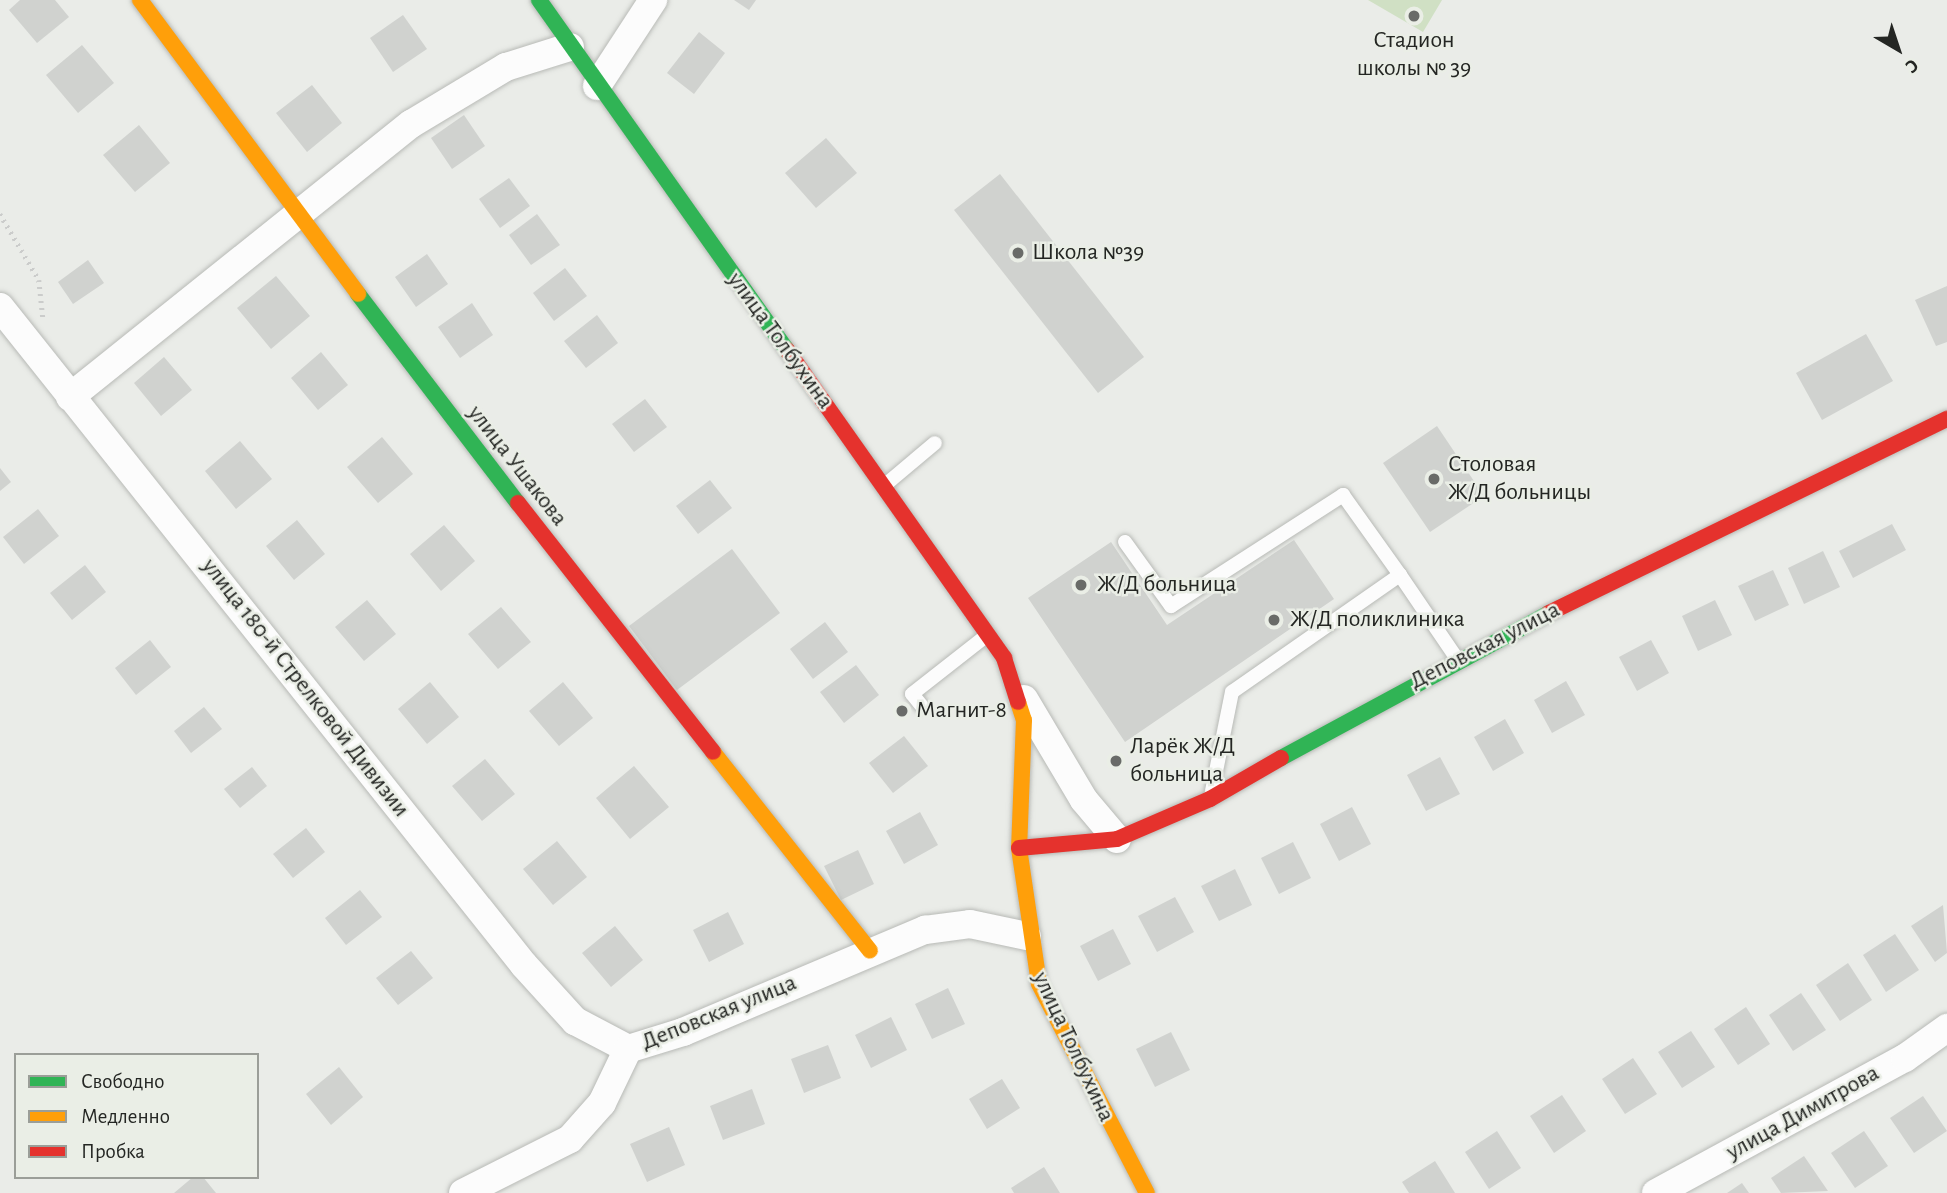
<!DOCTYPE html>
<html>
<head>
<meta charset="utf-8">
<style>
	body { margin:0 }
	#map { position:relative; width:1947px; height:1193px; overflow:hidden; background:#eaece8; font-family:"Alegreya Sans",sans-serif }
	div>[style] { position:absolute }
	[style*='--x'] { left:calc(var(--x)*1px); top:calc(var(--y)*1px); width:calc(var(--w)*1px); rotate:calc(var(--a)*1deg) }
	.green>* { inset:0; background:#d0e0c4 }
	.building>* { inset:0; background:#d0d2cf }
	.path>* { height:4.5px; margin-top:-2.25px; transform-origin:0; background:repeating-linear-gradient(90deg,#cbcccb 0 2px,transparent 0 7px) }
	.roads { filter:drop-shadow(0 0 2px #b8bab6) drop-shadow(0 0 2px #b8bab6) }
	.lane>* { height:14px; margin:-7px; padding:0 7px; transform-origin:7px; border-radius:7px; background:#fcfcfc }
	.street>* { height:28px; margin:-14px; padding:0 14px; transform-origin:14px; border-radius:14px; background:#fcfcfc }
	.fast>* { height:16px; margin:-8px; padding:0 8px; transform-origin:8px; border-radius:8px; background:#30b455 }
	.slow>* { height:16px; margin:-8px; padding:0 8px; transform-origin:8px; border-radius:8px; background:#ff9f0a }
	.jam>* { height:16px; margin:-8px; padding:0 8px; transform-origin:8px; border-radius:8px; background:#e5322d }
	.dots>* { width:19px; height:19px; translate:-50% -50%; box-sizing:border-box; border:4px solid #eaeee6; border-radius:50% }
	span { translate:-50% -50%; white-space:nowrap; text-align:center; line-height:1.15; -webkit-text-stroke:5px #eaeee6; paint-order:stroke }
	.poi-label { font-size:24px; color:#242623 }
	.left { translate:0 -50%; text-align:left }
	.street-label { font-size:24px; color:#242623 }
	.legend { position:absolute; left:14px; top:1053px; width:245px; height:126px; box-sizing:border-box; background:#eaeee6; border:2px solid #9b9e98; margin:0; padding:9px 12px; list-style:none; font-size:21px; color:#242623 }
	.legend li { display:flex; align-items:center; gap:14px; height:35px }
	.legend b { width:35px; border:2px solid #9b9e98 }
	.north { position:absolute; left:1863px; top:14px; width:70px; height:70px; -webkit-text-stroke:5px #eaeee6; paint-order:stroke; rotate:141deg; font-size:19px; font-weight:700; line-height:28px; text-align:center; color:#242623 }
	.north::after { content:''; display:block; margin:auto; width:24px; height:32px; background:#242623; clip-path:polygon(50% 0,100% 100%,50% 72%,0 100%) }
</style>
</head>
<body>
<div id="map">
	<div class="green">
		<div style="clip-path:polygon(1368px 0,1442px 0,1423px 32px)"></div>
	</div>
	<div class="building">
		<div style="clip-path:polygon(20px 0,55px 0,69px 17px,37px 43px,9px 10px)"></div>
		<div style="clip-path:polygon(734px 0,756px 0,749px 10px)"></div>
		<div style="clip-path:polygon(403px 15px,427px 49px,393px 72px,370px 38px)"></div>
		<div style="clip-path:polygon(699px 32px,725px 53px,694px 94px,667px 73px)"></div>
		<div style="clip-path:polygon(82px 45px,114px 83px,78px 113px,46px 75px)"></div>
		<div style="clip-path:polygon(312px 85px,342px 123px,307px 152px,276px 113px)"></div>
		<div style="clip-path:polygon(464px 115px,485px 146px,452px 169px,431px 138px)"></div>
		<div style="clip-path:polygon(139px 125px,170px 163px,135px 192px,103px 155px)"></div>
		<div style="clip-path:polygon(826px 138px,857px 173px,816px 208px,785px 173px)"></div>
		<div style="clip-path:polygon(1000px 174px,1144px 357px,1098px 393px,954px 210px)"></div>
		<div style="clip-path:polygon(509px 178px,530px 206px,500px 228px,479px 199px)"></div>
		<div style="clip-path:polygon(537px 214px,560px 245px,531px 265px,509px 235px)"></div>
		<div style="clip-path:polygon(427px 254px,448px 284px,416px 307px,395px 277px)"></div>
		<div style="clip-path:polygon(88px 260px,104px 283px,73px 304px,58px 282px)"></div>
		<div style="clip-path:polygon(565px 268px,587px 296px,554px 321px,533px 293px)"></div>
		<div style="clip-path:polygon(276px 276px,310px 316px,271px 349px,237px 308px)"></div>
		<div style="clip-path:polygon(1947px 286px,1947px 342px,1936px 346px,1915px 300px)"></div>
		<div style="clip-path:polygon(472px 303px,493px 335px,460px 358px,438px 327px)"></div>
		<div style="clip-path:polygon(597px 315px,618px 343px,586px 368px,564px 341px)"></div>
		<div style="clip-path:polygon(1866px 334px,1893px 381px,1822px 420px,1796px 373px)"></div>
		<div style="clip-path:polygon(321px 352px,348px 385px,318px 410px,291px 378px)"></div>
		<div style="clip-path:polygon(164px 357px,192px 390px,161px 416px,134px 383px)"></div>
		<div style="clip-path:polygon(645px 399px,667px 427px,634px 452px,612px 424px)"></div>
		<div style="clip-path:polygon(1437px 426px,1484px 496px,1430px 532px,1383px 463px)"></div>
		<div style="clip-path:polygon(382px 437px,413px 474px,378px 503px,347px 467px)"></div>
		<div style="clip-path:polygon(240px 441px,272px 479px,236px 509px,205px 471px)"></div>
		<div style="clip-path:polygon(0 468px,11px 482px,0 491px)"></div>
		<div style="clip-path:polygon(710px 480px,732px 508px,698px 534px,676px 506px)"></div>
		<div style="clip-path:polygon(38px 509px,59px 536px,24px 564px,3px 537px)"></div>
		<div style="clip-path:polygon(297px 520px,325px 554px,294px 580px,266px 546px)"></div>
		<div style="clip-path:polygon(1892px 524px,1906px 550px,1853px 578px,1839px 551px)"></div>
		<div style="clip-path:polygon(444px 525px,475px 561px,441px 591px,410px 554px)"></div>
		<div style="clip-path:polygon(1294px 540px,1334px 599px,1125px 742px,1028px 598px,1111px 542px,1167px 625px)"></div>
		<div style="clip-path:polygon(732px 549px,780px 613px,677px 690px,629px 626px)"></div>
		<div style="clip-path:polygon(1823px 551px,1840px 587px,1804px 604px,1788px 568px)"></div>
		<div style="clip-path:polygon(85px 565px,106px 592px,72px 620px,50px 593px)"></div>
		<div style="clip-path:polygon(1773px 570px,1789px 605px,1755px 621px,1738px 586px)"></div>
		<div style="clip-path:polygon(367px 600px,396px 634px,364px 661px,335px 627px)"></div>
		<div style="clip-path:polygon(1715px 600px,1732px 635px,1698px 651px,1682px 616px)"></div>
		<div style="clip-path:polygon(501px 607px,531px 642px,498px 669px,468px 634px)"></div>
		<div style="clip-path:polygon(825px 622px,848px 652px,813px 679px,790px 649px)"></div>
		<div style="clip-path:polygon(150px 640px,171px 667px,136px 695px,115px 668px)"></div>
		<div style="clip-path:polygon(1651px 640px,1669px 673px,1637px 691px,1619px 657px)"></div>
		<div style="clip-path:polygon(856px 665px,879px 695px,844px 723px,820px 692px)"></div>
		<div style="clip-path:polygon(1566px 681px,1585px 715px,1552px 733px,1534px 700px)"></div>
		<div style="clip-path:polygon(430px 682px,459px 717px,427px 744px,398px 709px)"></div>
		<div style="clip-path:polygon(563px 682px,593px 718px,559px 746px,529px 711px)"></div>
		<div style="clip-path:polygon(204px 707px,222px 729px,191px 753px,174px 731px)"></div>
		<div style="clip-path:polygon(1505px 719px,1524px 753px,1493px 771px,1474px 737px)"></div>
		<div style="clip-path:polygon(904px 736px,928px 766px,893px 793px,869px 763px)"></div>
		<div style="clip-path:polygon(1440px 757px,1460px 794px,1426px 811px,1407px 775px)"></div>
		<div style="clip-path:polygon(485px 759px,515px 794px,482px 821px,452px 786px)"></div>
		<div style="clip-path:polygon(634px 766px,669px 807px,630px 839px,596px 798px)"></div>
		<div style="clip-path:polygon(252px 767px,267px 786px,240px 808px,224px 789px)"></div>
		<div style="clip-path:polygon(1352px 807px,1371px 844px,1339px 861px,1320px 824px)"></div>
		<div style="clip-path:polygon(920px 812px,938px 845px,904px 864px,886px 831px)"></div>
		<div style="clip-path:polygon(306px 828px,325px 852px,293px 878px,273px 854px)"></div>
		<div style="clip-path:polygon(557px 841px,587px 877px,553px 905px,523px 869px)"></div>
		<div style="clip-path:polygon(1293px 842px,1311px 878px,1279px 894px,1261px 858px)"></div>
		<div style="clip-path:polygon(858px 850px,874px 884px,841px 900px,824px 866px)"></div>
		<div style="clip-path:polygon(1235px 869px,1252px 905px,1219px 921px,1201px 886px)"></div>
		<div style="clip-path:polygon(360px 890px,382px 917px,346px 945px,325px 918px)"></div>
		<div style="clip-path:polygon(1175px 897px,1194px 932px,1157px 952px,1138px 916px)"></div>
		<div style="clip-path:polygon(1943px 905px,1947px 953px,1935px 962px,1911px 926px)"></div>
		<div style="clip-path:polygon(728px 912px,744px 944px,709px 962px,693px 930px)"></div>
		<div style="clip-path:polygon(615px 926px,643px 960px,611px 987px,582px 953px)"></div>
		<div style="clip-path:polygon(1113px 929px,1131px 964px,1098px 981px,1080px 946px)"></div>
		<div style="clip-path:polygon(1895px 934px,1919px 970px,1886px 992px,1863px 955px)"></div>
		<div style="clip-path:polygon(411px 951px,433px 978px,398px 1005px,376px 978px)"></div>
		<div style="clip-path:polygon(1848px 963px,1872px 1000px,1840px 1021px,1816px 985px)"></div>
		<div style="clip-path:polygon(948px 988px,965px 1024px,932px 1039px,915px 1004px)"></div>
		<div style="clip-path:polygon(1801px 993px,1826px 1030px,1793px 1051px,1769px 1015px)"></div>
		<div style="clip-path:polygon(1746px 1007px,1770px 1044px,1738px 1065px,1714px 1029px)"></div>
		<div style="clip-path:polygon(891px 1017px,907px 1050px,871px 1068px,855px 1035px)"></div>
		<div style="clip-path:polygon(1691px 1031px,1715px 1067px,1682px 1088px,1658px 1052px)"></div>
		<div style="clip-path:polygon(1171px 1032px,1190px 1070px,1155px 1087px,1136px 1049px)"></div>
		<div style="clip-path:polygon(828px 1045px,841px 1078px,804px 1093px,791px 1059px)"></div>
		<div style="clip-path:polygon(1633px 1058px,1657px 1094px,1625px 1114px,1602px 1079px)"></div>
		<div style="clip-path:polygon(339px 1067px,363px 1097px,331px 1125px,306px 1094px)"></div>
		<div style="clip-path:polygon(1002px 1079px,1020px 1108px,987px 1129px,969px 1099px)"></div>
		<div style="clip-path:polygon(752px 1089px,765px 1124px,723px 1140px,710px 1106px)"></div>
		<div style="clip-path:polygon(1562px 1095px,1586px 1131px,1554px 1153px,1530px 1116px)"></div>
		<div style="clip-path:polygon(1923px 1096px,1947px 1131px,1914px 1153px,1890px 1118px)"></div>
		<div style="clip-path:polygon(669px 1127px,685px 1165px,647px 1182px,630px 1144px)"></div>
		<div style="clip-path:polygon(1497px 1131px,1521px 1168px,1489px 1189px,1465px 1152px)"></div>
		<div style="clip-path:polygon(1864px 1131px,1888px 1166px,1855px 1188px,1831px 1153px)"></div>
		<div style="clip-path:polygon(1804px 1156px,1828px 1191px,1781px 1193px,1771px 1178px)"></div>
		<div style="clip-path:polygon(1435px 1161px,1455px 1193px,1409px 1193px,1402px 1182px)"></div>
		<div style="clip-path:polygon(1044px 1167px,1060px 1193px,1014px 1193px,1011px 1188px)"></div>
		<div style="clip-path:polygon(193px 1177px,203px 1177px,216px 1193px,174px 1193px)"></div>
		<div style="clip-path:polygon(1742px 1183px,1749px 1193px,1727px 1193px)"></div>
	</div>
	<div class="path">
		<div style="--x:0;--y:214;--w:77;--a:59.4"></div>
		<div style="--x:39;--y:280;--w:38;--a:84"></div>
	</div>
	<div class="roads">
		<div class="lane">
			<div style="--x:885;--y:485;--w:65;--a:-40"></div>
			<div style="--x:1125;--y:542;--w:79;--a:54.3"></div>
			<div style="--x:1171;--y:606;--w:205;--a:-32.8"></div>
			<div style="--x:1343;--y:495;--w:98;--a:54.5"></div>
			<div style="--x:921;--y:705;--w:14;--a:-129"></div>
			<div style="--x:912;--y:694;--w:94;--a:-38.1"></div>
			<div style="--x:1212;--y:791;--w:101;--a:-78.6"></div>
			<div style="--x:1232;--y:692;--w:205;--a:-34.9"></div>
			<div style="--x:1400;--y:575;--w:98;--a:55.8"></div>
		</div>
		<div class="street">
			<div style="--x:597;--y:86;--w:103;--a:-56.9"></div>
			<div style="--x:0;--y:307;--w:841;--a:51.47"></div>
			<div style="--x:524;--y:965;--w:76;--a:47.7"></div>
			<div style="--x:575;--y:1021;--w:60;--a:27.8"></div>
			<div style="--x:70;--y:397;--w:437;--a:-38.7"></div>
			<div style="--x:411;--y:124;--w:111;--a:-31"></div>
			<div style="--x:506;--y:67;--w:67;--a:-17.4"></div>
			<div style="--x:1024;--y:699;--w:117;--a:59.3"></div>
			<div style="--x:1084;--y:800;--w:51;--a:49.8"></div>
			<div style="--x:463;--y:1193;--w:120;--a:-26.8"></div>
			<div style="--x:570;--y:1139;--w:48;--a:-48.4"></div>
			<div style="--x:602;--y:1103;--w:60;--a:-64.3"></div>
			<div style="--x:628;--y:1049;--w:58;--a:-17.2"></div>
			<div style="--x:683;--y:1032;--w:263;--a:-22.9"></div>
			<div style="--x:925;--y:930;--w:45;--a:-7.6"></div>
			<div style="--x:970;--y:924;--w:58;--a:11.9"></div>
			<div style="--x:1656;--y:1193;--w:283;--a:-28.5"></div>
			<div style="--x:1905;--y:1058;--w:52;--a:-35.5"></div>
		</div>
		<div class="fast">
			<div style="--x:539;--y:0;--w:429;--a:54.7"></div>
			<div style="--x:358;--y:294;--w:263;--a:52.6"></div>
			<div style="--x:1281;--y:758;--w:305;--a:-28.4"></div>
		</div>
		<div class="slow">
			<div style="--x:140;--y:0;--w:366;--a:53.4"></div>
			<div style="--x:1018;--y:702;--w:19;--a:72"></div>
			<div style="--x:1024;--y:720;--w:128;--a:92.2"></div>
			<div style="--x:1019;--y:848;--w:137;--a:81.6"></div>
			<div style="--x:1039;--y:984;--w:235;--a:62.7"></div>
			<div style="--x:713;--y:752;--w:253;--a:51.7"></div>
		</div>
		<div class="jam">
			<div style="--x:787;--y:350;--w:377;--a:54.8"></div>
			<div style="--x:1004;--y:658;--w:46;--a:72.3"></div>
			<div style="--x:518;--y:503;--w:316;--a:51.9"></div>
			<div style="--x:1549;--y:613;--w:443;--a:-26"></div>
			<div style="--x:1019;--y:848;--w:98;--a:-5.2"></div>
			<div style="--x:1117;--y:839;--w:101;--a:-23.3"></div>
			<div style="--x:1210;--y:799;--w:82;--a:-30"></div>
		</div>
	</div>
	<div class="dots">
		<div style="left:1414px;top:16px;background:#696b68"></div>
		<div style="left:1018px;top:253px;background:#696b68"></div>
		<div style="left:1434px;top:479px;background:#696b68"></div>
		<div style="left:1081px;top:585px;background:#696b68"></div>
		<div style="left:1274px;top:620px;background:#696b68"></div>
		<div style="left:902px;top:711px;background:#696b68"></div>
		<div style="left:1116px;top:761px;background:#696b68"></div>
	</div>
	<div class="poi-label">
		<span style="left:1414px;top:55px">Стадион<br>школы № 39</span>
		<span class="left" style="left:1032px;top:253px">Школа №39</span>
		<span class="left" style="left:1448px;top:479px">Столовая<br>Ж/Д больницы</span>
		<span class="left" style="left:1097px;top:585px">Ж/Д больница</span>
		<span class="left" style="left:1290px;top:620px">Ж/Д поликлиника</span>
		<span class="left" style="left:916px;top:711px">Магнит-8</span>
		<span class="left" style="left:1130px;top:761px">Ларёк Ж/Д<br>больница</span>
	</div>
	<div class="street-label">
		<span style="left:780px;top:341px;rotate:54deg">улица Толбухина</span>
		<span style="left:517px;top:466px;rotate:52deg">улица Ушакова</span>
		<span style="left:1485px;top:646px;rotate:-27deg">Деповская улица</span>
		<span style="left:305px;top:688px;rotate:52deg">улица 180-й Стрелковой Дивизии</span>
		<span style="left:719px;top:1013px;rotate:-22deg">Деповская улица</span>
		<span style="left:1073px;top:1047px;rotate:65deg">улица Толбухина</span>
		<span style="left:1803px;top:1113px;rotate:-29deg">улица Димитрова</span>
	</div>
	<ul class="legend">
	<li><b style="height:9px;background:#30b455"></b>Свободно</li>
	<li><b style="height:9px;background:#ff9f0a"></b>Медленно</li>
	<li><b style="height:9px;background:#e5322d"></b>Пробка</li>
	</ul>
	<div class="north">С</div>
</div>
</body>
</html>
